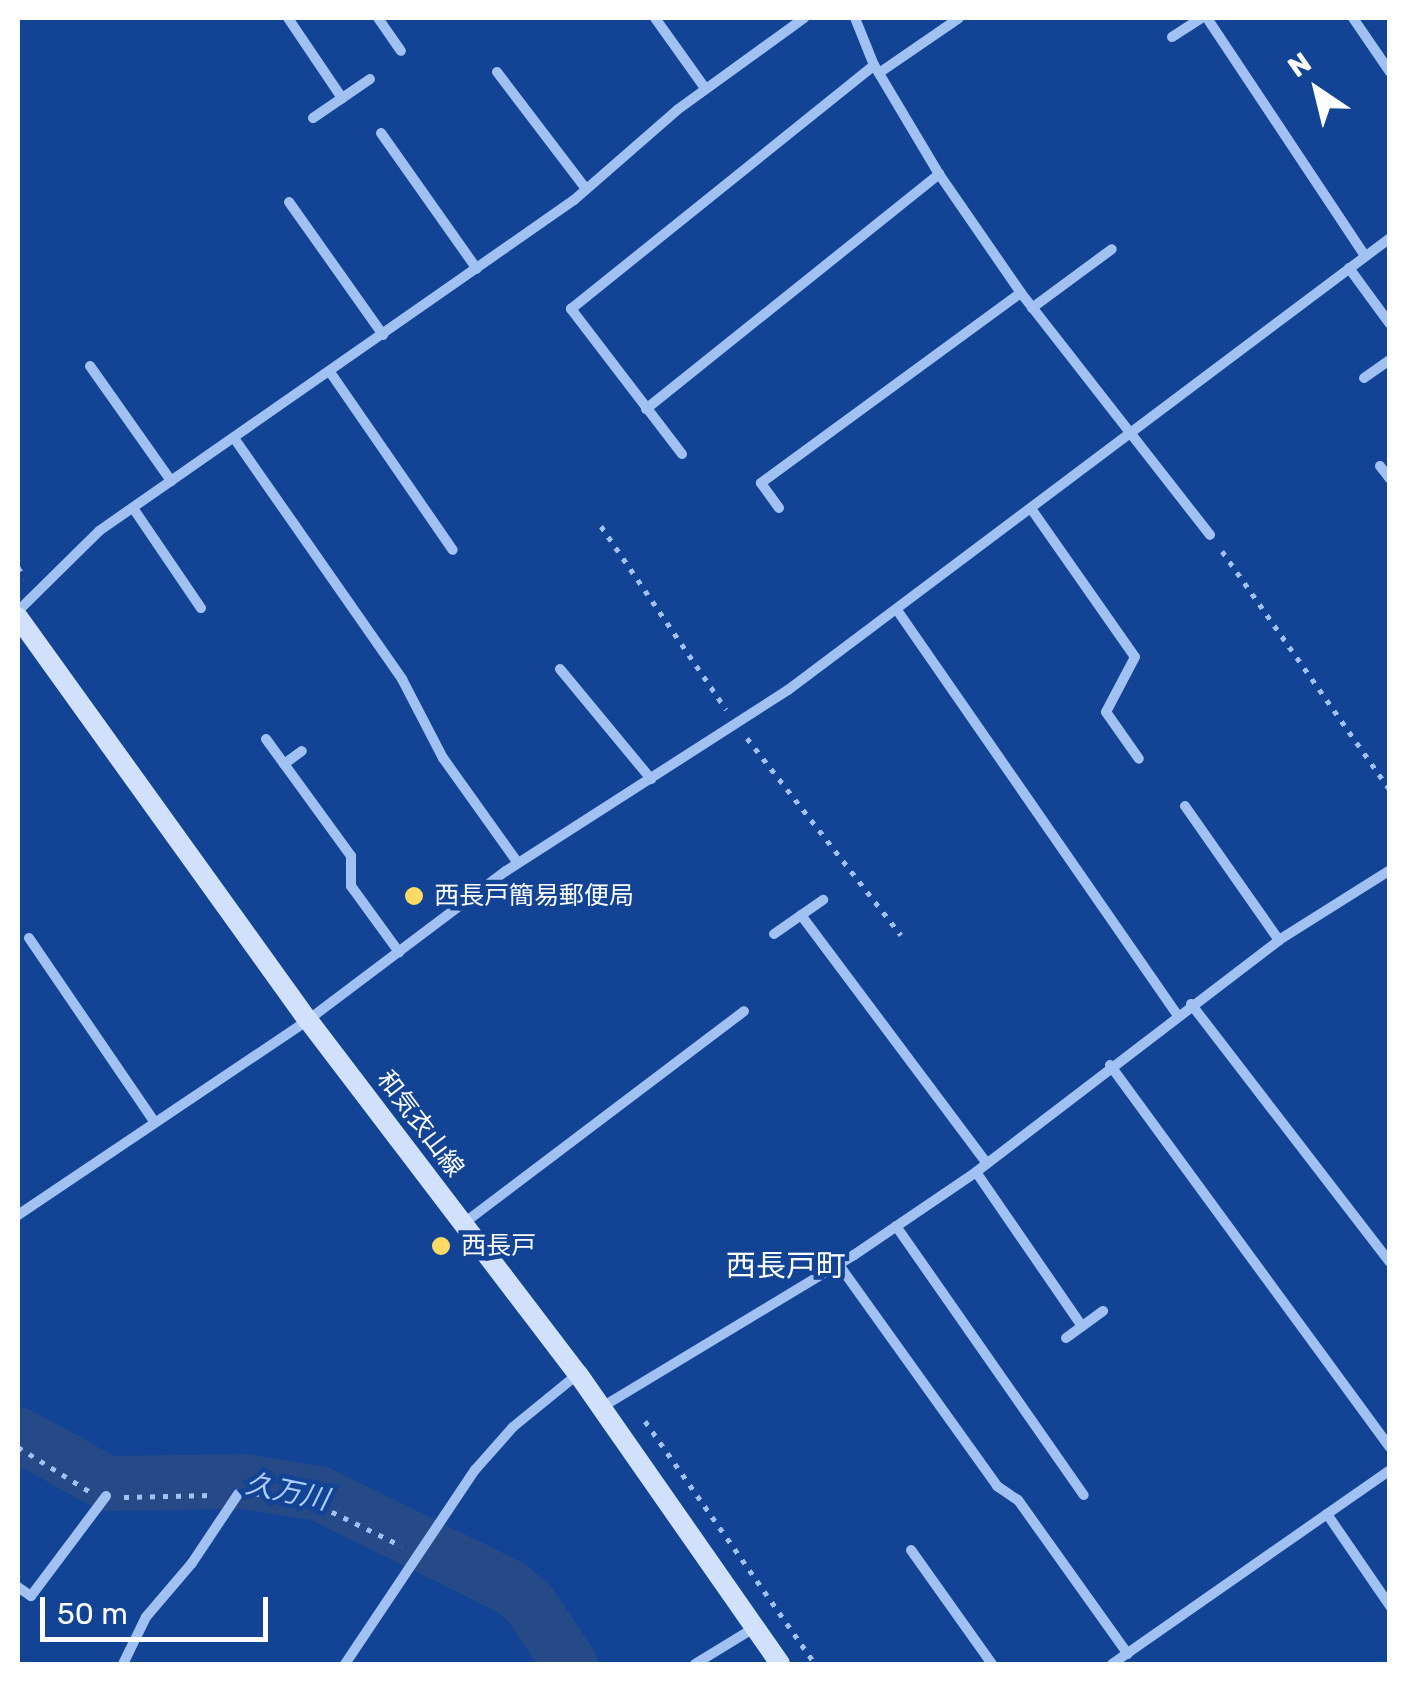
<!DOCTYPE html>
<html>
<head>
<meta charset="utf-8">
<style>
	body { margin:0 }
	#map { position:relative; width:1407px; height:1682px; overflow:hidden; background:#124395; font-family:Rubik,"Noto Sans JP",sans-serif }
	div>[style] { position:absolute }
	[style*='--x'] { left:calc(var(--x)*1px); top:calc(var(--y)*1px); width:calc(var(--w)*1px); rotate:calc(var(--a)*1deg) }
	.river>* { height:55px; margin:-27.5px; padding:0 27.5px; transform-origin:27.5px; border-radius:27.5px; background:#254a87 }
	.path>* { height:5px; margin-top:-2.5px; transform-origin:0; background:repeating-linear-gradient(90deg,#a2c1f3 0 5px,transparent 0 13px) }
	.minor>* { height:10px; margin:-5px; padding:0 5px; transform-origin:5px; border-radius:5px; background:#a2c1f3 }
	.secondary>* { height:20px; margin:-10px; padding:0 10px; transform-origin:10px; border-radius:10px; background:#d1e1fc }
	.dots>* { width:28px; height:28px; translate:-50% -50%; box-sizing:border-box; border:5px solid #124395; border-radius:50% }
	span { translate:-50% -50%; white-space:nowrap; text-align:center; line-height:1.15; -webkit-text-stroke:9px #124395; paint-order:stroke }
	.poi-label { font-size:25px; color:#fff }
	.left { translate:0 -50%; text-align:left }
	.street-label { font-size:25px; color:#fff }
	.water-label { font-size:28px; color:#aeccfa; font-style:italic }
	.quarter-label { font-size:30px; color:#fff }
	.frame { position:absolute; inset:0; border:20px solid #fff; pointer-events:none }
	.north { position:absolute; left:1267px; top:40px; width:100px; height:100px; -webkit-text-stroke:8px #124395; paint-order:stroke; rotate:325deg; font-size:28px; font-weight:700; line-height:40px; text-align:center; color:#fff }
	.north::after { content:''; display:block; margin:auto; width:35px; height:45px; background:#fff; clip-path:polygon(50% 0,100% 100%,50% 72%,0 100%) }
	.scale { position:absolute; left:40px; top:1597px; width:228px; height:45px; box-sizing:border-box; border:5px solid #fff; border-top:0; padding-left:12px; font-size:30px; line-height:35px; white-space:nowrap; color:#fff; -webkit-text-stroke:8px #124395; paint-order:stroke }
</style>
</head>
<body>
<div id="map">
	<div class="river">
		<div style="--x:18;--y:1434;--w:102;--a:28.8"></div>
		<div style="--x:107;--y:1483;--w:136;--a:-0.8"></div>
		<div style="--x:243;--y:1481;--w:77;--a:9"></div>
		<div style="--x:319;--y:1493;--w:213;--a:26.2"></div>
		<div style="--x:510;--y:1587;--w:25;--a:40"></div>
		<div style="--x:529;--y:1603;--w:73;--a:56.1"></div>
	</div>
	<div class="path">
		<div style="--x:601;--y:526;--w:222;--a:55.7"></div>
		<div style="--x:1222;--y:551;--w:292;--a:54.9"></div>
		<div style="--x:18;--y:567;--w:13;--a:58"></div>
		<div style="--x:747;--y:738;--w:250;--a:52"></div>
		<div style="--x:645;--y:1421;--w:297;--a:55"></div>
		<div style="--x:18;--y:1447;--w:84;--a:31.8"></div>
		<div style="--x:254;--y:1493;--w:67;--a:11.1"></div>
		<div style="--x:320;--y:1506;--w:91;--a:26"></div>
		<div style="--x:124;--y:1497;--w:89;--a:-1.3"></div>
	</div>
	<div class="minor">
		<div style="--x:288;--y:18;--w:97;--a:56"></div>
		<div style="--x:378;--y:18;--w:40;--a:55.1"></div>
		<div style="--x:655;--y:18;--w:86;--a:54.5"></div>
		<div style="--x:855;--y:18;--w:51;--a:68"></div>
		<div style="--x:874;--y:65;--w:127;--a:59.2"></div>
		<div style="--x:939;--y:174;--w:145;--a:55.4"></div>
		<div style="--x:1021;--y:293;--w:307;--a:52"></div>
		<div style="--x:1207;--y:18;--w:286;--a:56.4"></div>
		<div style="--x:1353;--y:18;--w:65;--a:55.6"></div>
		<div style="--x:1172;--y:37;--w:35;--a:-33"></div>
		<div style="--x:497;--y:72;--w:147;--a:52.7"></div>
		<div style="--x:879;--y:73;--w:97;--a:-34.5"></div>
		<div style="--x:313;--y:118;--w:69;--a:-34.4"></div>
		<div style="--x:381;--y:133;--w:166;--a:54.8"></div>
		<div style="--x:289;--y:202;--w:163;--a:54.7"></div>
		<div style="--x:1349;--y:268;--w:69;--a:53.8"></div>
		<div style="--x:1032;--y:308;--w:99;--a:-36.4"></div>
		<div style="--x:90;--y:366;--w:141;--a:54.8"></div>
		<div style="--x:330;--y:372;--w:216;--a:55.4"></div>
		<div style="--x:1364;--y:378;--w:32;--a:-35"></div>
		<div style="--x:646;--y:409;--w:376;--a:-38.7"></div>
		<div style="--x:234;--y:438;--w:294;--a:55.1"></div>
		<div style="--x:402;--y:679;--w:89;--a:62.6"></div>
		<div style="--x:443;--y:758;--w:129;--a:54.5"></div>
		<div style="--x:682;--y:454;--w:183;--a:-127.4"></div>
		<div style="--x:571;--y:309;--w:389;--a:-38.8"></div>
		<div style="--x:1380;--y:466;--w:16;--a:52"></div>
		<div style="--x:133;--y:508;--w:121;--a:55.8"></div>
		<div style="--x:779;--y:508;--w:31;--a:-126"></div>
		<div style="--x:761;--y:483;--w:322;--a:-36.2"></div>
		<div style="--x:1032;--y:510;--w:179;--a:55"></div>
		<div style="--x:1135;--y:657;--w:62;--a:117.8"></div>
		<div style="--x:1106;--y:712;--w:57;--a:54.9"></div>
		<div style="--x:897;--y:610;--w:492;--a:55.3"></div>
		<div style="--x:18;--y:611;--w:114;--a:-44.6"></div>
		<div style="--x:99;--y:531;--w:579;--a:-34.87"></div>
		<div style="--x:574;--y:200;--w:137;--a:-41.1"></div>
		<div style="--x:677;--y:110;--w:157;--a:-35.9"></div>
		<div style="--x:560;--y:669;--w:143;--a:50.4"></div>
		<div style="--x:266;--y:739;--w:145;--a:54"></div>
		<div style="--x:351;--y:856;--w:30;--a:90"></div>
		<div style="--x:351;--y:886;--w:82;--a:54"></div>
		<div style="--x:284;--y:764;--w:22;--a:-36"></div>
		<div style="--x:1185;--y:806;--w:164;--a:55"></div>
		<div style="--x:801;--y:915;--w:307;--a:53.2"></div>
		<div style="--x:774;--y:934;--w:60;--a:-34.8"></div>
		<div style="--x:29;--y:938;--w:222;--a:55.7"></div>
		<div style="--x:1191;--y:1004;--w:326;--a:52.4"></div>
		<div style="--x:1110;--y:1065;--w:474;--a:53.8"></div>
		<div style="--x:976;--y:1172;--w:187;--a:55.5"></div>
		<div style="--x:18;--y:1215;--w:349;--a:-33.9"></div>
		<div style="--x:308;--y:1020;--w:248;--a:-37"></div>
		<div style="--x:506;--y:871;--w:335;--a:-32.7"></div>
		<div style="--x:788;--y:690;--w:753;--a:-36.9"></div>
		<div style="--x:464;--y:1223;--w:351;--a:-37.1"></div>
		<div style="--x:896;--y:1226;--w:328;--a:55.1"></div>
		<div style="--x:839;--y:1265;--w:272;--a:54.4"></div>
		<div style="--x:997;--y:1486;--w:25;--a:34"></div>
		<div style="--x:1018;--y:1500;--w:189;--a:54.5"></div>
		<div style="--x:1066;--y:1338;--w:46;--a:-36.1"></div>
		<div style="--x:602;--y:1407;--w:294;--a:-31.1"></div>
		<div style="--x:854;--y:1255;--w:148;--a:-34.2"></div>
		<div style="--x:976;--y:1172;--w:382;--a:-37.4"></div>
		<div style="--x:1279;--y:940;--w:131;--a:-32.2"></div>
		<div style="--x:1327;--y:1514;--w:112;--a:55.6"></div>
		<div style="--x:911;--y:1550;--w:140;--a:54.6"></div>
		<div style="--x:18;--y:1587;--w:16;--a:35"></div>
		<div style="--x:31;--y:1596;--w:125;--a:-53.1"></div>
		<div style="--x:123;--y:1664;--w:52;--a:-63.9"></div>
		<div style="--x:146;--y:1617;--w:71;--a:-49.6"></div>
		<div style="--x:192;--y:1563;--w:83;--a:-56.3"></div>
		<div style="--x:345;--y:1664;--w:234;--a:-56.2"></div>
		<div style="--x:475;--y:1470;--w:57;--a:-48.5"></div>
		<div style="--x:513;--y:1427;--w:84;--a:-39.2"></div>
		<div style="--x:695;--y:1664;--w:69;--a:-31.4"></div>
		<div style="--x:1112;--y:1664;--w:339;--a:-34.9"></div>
	</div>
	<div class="secondary">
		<div style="--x:18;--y:617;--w:496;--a:54.3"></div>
		<div style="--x:308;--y:1020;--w:445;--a:52.7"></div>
		<div style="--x:578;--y:1374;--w:353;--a:55.1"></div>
	</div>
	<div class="dots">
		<div style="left:414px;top:896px;background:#ffdb63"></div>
		<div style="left:441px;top:1246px;background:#ffdb63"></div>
	</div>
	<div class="poi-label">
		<span class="left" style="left:434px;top:896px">西長戸簡易郵便局</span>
		<span class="left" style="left:461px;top:1246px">西長戸</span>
	</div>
	<div class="street-label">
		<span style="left:420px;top:1124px;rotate:53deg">和気衣山線</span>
	</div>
	<div class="water-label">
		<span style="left:287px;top:1492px;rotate:12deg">久万川</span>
	</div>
	<div class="quarter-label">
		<span style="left:786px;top:1266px">西長戸町</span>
	</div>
	<div class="frame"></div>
	<div class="north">N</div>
	<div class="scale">50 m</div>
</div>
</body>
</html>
